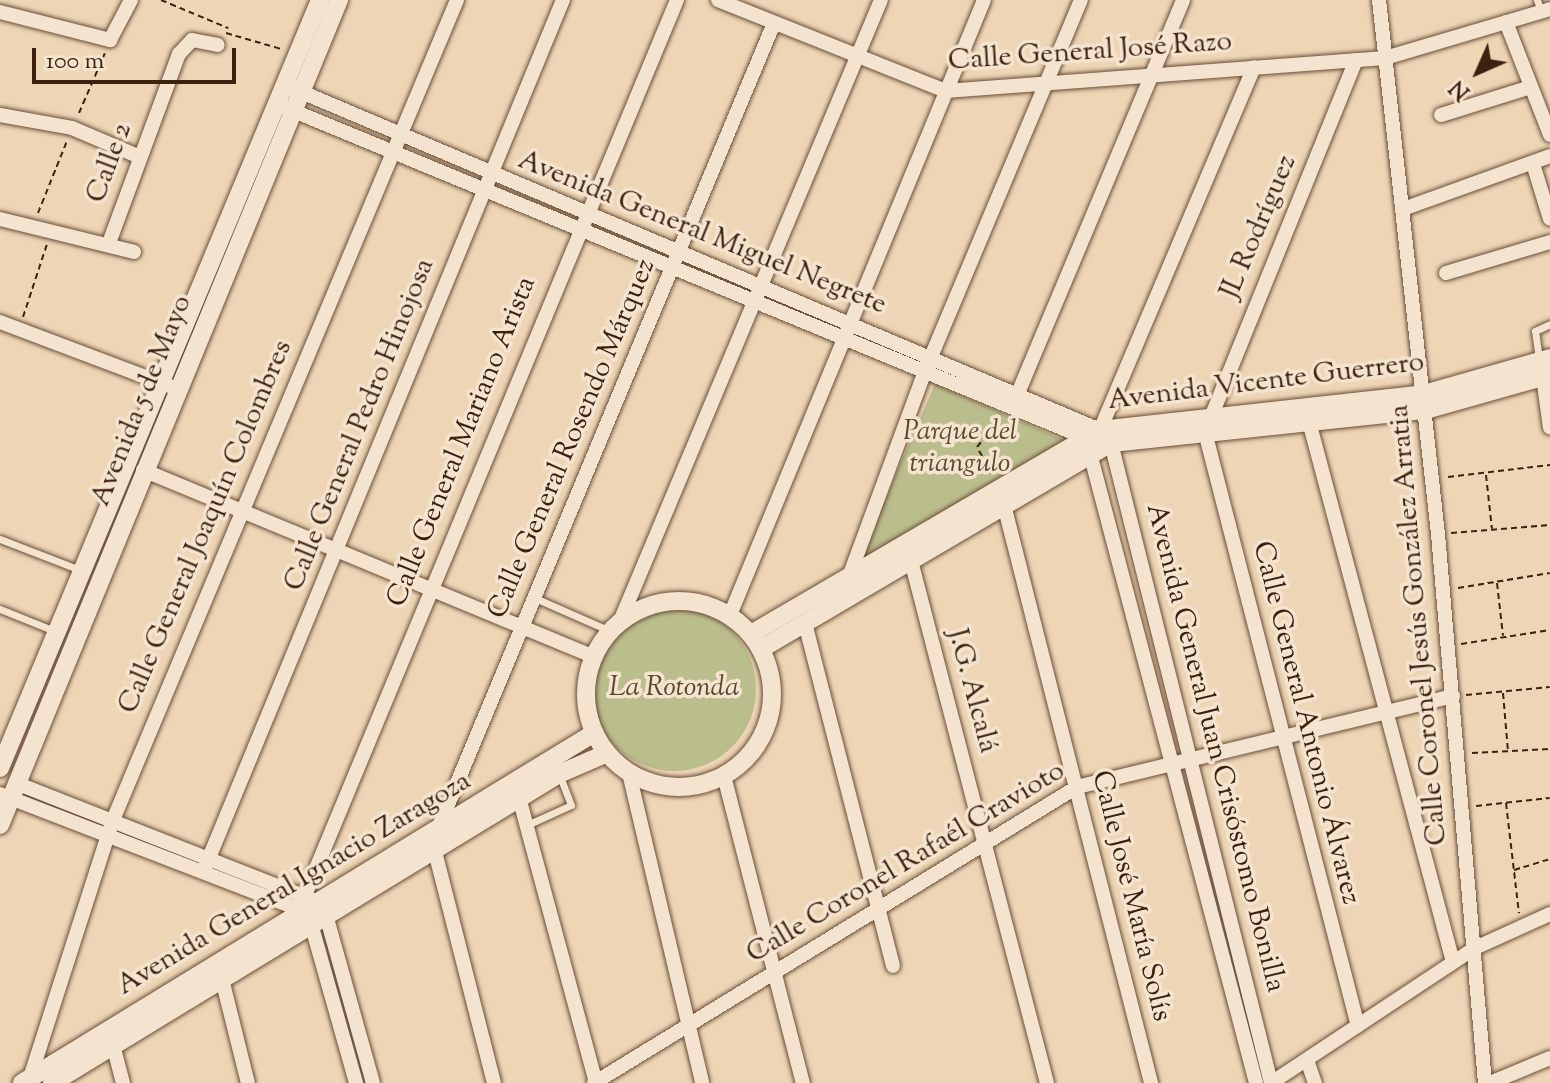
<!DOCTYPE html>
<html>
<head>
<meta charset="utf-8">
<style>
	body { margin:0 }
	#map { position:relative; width:1550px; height:1083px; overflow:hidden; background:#eed5b5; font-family:"Sorts Mill Goudy",serif }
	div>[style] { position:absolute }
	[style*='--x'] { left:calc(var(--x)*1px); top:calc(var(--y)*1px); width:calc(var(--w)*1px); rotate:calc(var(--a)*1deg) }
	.green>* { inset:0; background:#babd8c }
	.round { border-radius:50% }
	.path>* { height:2px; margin-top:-1px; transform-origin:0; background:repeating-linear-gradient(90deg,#3d210f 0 6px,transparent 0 10px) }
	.roads { filter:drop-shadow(0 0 2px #694e38) drop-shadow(0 0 2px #694e38) }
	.lane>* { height:7px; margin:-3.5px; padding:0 3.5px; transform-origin:3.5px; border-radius:3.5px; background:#f4e4cf }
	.street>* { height:14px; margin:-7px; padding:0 7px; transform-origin:7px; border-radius:7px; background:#f4e4cf }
	.secondary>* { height:18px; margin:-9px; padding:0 9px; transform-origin:9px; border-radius:9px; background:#f4e4cf }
	.secondary>.ring { margin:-9px; padding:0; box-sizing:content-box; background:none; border:18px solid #f4e4cf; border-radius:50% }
	span { translate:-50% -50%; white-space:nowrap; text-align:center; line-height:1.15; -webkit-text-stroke:7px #f4e4cf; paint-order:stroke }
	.street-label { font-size:28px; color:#3d210f }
	.park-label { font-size:28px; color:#5c482e; font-style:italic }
	.north { position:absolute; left:1438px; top:32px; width:80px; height:80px; -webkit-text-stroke:6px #f4e4cf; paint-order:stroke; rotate:225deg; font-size:22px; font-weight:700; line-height:32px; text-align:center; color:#3d210f }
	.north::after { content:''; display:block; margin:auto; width:28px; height:36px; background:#3d210f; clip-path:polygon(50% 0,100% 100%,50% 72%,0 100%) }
	.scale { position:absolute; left:32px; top:48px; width:204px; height:36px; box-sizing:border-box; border:4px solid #3d210f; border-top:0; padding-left:10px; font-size:24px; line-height:28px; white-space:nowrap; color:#3d210f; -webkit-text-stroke:6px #f4e4cf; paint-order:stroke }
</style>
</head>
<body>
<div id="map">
	<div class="green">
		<div style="clip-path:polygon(935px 384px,1064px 440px,864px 563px,867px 541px)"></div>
		<div class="round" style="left:592px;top:607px;width:164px;height:164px"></div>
	</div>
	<div class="path">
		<div style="--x:161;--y:0;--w:73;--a:22.7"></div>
		<div style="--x:226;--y:33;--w:57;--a:16.2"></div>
		<div style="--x:79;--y:113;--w:65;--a:-66.6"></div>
		<div style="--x:38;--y:213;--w:78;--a:-68.1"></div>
		<div style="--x:23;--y:317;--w:77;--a:-71.8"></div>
		<div style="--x:991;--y:474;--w:30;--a:-117"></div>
		<div style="--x:977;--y:447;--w:39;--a:-50"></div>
		<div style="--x:1486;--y:475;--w:54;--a:83.7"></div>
		<div style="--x:1448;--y:477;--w:103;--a:-6.7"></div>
		<div style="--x:1451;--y:533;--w:99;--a:-4.6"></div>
		<div style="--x:1497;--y:583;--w:53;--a:83.5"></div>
		<div style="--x:1458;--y:588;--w:93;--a:-9.3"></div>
		<div style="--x:1461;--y:644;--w:90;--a:-8.9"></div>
		<div style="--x:1503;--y:693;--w:58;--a:85.1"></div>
		<div style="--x:1466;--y:695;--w:84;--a:-5.4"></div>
		<div style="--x:1472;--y:753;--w:78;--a:-2.9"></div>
		<div style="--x:1506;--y:803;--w:111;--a:83.3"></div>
		<div style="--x:1476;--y:806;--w:74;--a:-6.2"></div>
		<div style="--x:1514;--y:870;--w:38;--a:-17"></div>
	</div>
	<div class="roads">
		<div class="lane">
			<div style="--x:1537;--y:0;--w:12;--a:70"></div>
			<div style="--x:1539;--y:359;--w:28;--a:-98"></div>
			<div style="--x:1535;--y:331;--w:17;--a:-25"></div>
			<div style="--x:0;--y:539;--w:86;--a:21.2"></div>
			<div style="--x:535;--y:598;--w:82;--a:23.7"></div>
			<div style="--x:0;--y:609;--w:61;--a:22"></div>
			<div style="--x:527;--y:825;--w:48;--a:-24.4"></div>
			<div style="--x:571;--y:805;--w:30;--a:-111"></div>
		</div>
		<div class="street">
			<div style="--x:718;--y:0;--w:245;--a:21.8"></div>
			<div style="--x:946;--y:91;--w:440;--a:-4.3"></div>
			<div style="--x:1385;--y:58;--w:172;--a:-16.5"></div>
			<div style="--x:1379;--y:0;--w:537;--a:83.7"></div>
			<div style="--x:1438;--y:534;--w:551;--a:85.11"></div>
			<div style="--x:0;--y:12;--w:114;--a:14.3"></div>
			<div style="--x:110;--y:40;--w:45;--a:-62.3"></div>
			<div style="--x:1506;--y:22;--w:121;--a:68.7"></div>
			<div style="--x:1356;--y:60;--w:401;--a:112.1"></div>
			<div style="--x:1205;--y:432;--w:613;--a:75.56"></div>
			<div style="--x:292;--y:88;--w:877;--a:22.94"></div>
			<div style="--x:1100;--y:430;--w:17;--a:50"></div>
			<div style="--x:1111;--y:443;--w:660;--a:75.96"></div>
			<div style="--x:284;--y:107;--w:868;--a:22.43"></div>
			<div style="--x:1086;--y:438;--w:667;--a:75.23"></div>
			<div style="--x:0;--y:115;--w:73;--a:10.2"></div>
			<div style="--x:72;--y:128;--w:74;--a:23.1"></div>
			<div style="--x:1441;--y:115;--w:94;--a:-17.3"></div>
			<div style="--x:1534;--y:167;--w:54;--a:72.9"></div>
			<div style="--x:1403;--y:209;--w:156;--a:-19.8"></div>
			<div style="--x:0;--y:219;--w:138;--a:13.8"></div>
			<div style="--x:109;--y:243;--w:202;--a:-69.7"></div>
			<div style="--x:179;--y:54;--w:19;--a:-47"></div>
			<div style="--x:192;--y:40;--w:26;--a:11"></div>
			<div style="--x:1446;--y:273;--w:109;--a:-16.6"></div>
			<div style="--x:0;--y:322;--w:189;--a:20.7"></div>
			<div style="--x:1543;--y:377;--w:51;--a:82.2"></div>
			<div style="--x:1018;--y:393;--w:426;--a:-67.2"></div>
			<div style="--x:1307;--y:414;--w:567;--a:75.08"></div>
			<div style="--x:1100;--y:430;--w:394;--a:-67"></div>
			<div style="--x:143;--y:470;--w:487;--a:22.5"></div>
			<div style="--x:1002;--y:497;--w:605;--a:75.73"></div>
			<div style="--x:909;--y:553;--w:548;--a:75.41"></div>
			<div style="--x:847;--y:582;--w:225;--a:-69.7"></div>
			<div style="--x:925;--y:371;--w:402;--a:-67.2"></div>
			<div style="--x:730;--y:615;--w:665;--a:-67.56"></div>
			<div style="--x:621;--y:619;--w:671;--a:-67.22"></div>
			<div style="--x:805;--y:623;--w:354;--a:75.6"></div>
			<div style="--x:629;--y:773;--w:318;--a:76.7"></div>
			<div style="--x:724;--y:776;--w:317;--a:75.6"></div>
			<div style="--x:16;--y:783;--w:330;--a:21.5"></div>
			<div style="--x:323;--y:904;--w:186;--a:74.4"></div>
			<div style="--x:517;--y:790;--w:303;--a:74.9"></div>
			<div style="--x:0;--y:794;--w:330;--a:21.1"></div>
			<div style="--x:308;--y:913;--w:177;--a:74.2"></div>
			<div style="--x:204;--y:870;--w:941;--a:-67.58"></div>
			<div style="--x:300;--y:907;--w:982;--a:-67.43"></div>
			<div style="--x:220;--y:971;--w:115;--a:76"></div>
			<div style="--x:111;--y:1037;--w:48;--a:75.4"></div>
			<div style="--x:1307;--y:1060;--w:24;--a:71"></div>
			<div style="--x:29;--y:1081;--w:274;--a:-72.2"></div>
			<div style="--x:113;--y:820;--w:889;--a:-67.24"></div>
			<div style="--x:494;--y:1083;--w:239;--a:-104.3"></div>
			<div style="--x:435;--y:851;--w:20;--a:-84"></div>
			<div style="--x:437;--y:831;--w:875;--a:-67.36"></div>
			<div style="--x:594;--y:1083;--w:566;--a:-31.5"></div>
			<div style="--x:1077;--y:787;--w:387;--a:-13.6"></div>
			<div style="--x:1271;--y:1083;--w:245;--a:-33.5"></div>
			<div style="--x:1475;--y:948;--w:82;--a:-24.4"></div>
			<div style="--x:1490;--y:1083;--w:65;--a:-22.6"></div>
		</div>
		<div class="secondary">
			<div class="ring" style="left:586px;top:601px;width:168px;height:168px"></div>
			<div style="--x:751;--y:634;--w:404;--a:-30.3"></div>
			<div style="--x:1100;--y:430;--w:326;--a:-6.3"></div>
			<div style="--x:1424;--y:394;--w:131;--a:-15.9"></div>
			<div style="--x:761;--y:649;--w:406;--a:-30.5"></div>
			<div style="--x:1111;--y:443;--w:317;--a:-6"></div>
			<div style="--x:1426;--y:410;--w:129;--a:-15.8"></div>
			<div style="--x:0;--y:768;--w:832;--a:-67.38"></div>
			<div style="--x:0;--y:825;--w:892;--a:-67.66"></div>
			<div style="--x:22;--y:1083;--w:671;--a:-31.46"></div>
			<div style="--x:52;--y:1083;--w:594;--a:-31.36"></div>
			<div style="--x:559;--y:774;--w:52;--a:-23.6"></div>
		</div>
	</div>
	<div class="street-label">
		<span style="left:1090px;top:52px;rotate:-4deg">Calle General José Razo</span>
		<span style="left:110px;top:163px;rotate:-70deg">Calle 2</span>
		<span style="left:1259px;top:227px;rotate:-67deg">JL Rodríguez</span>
		<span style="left:702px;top:233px;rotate:22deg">Avenida General Miguel Negrete</span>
		<span style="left:1266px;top:382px;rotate:-7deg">Avenida Vicente Guerrero</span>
		<span style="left:142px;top:401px;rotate:-68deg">Avenida 5 de Mayo</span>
		<span style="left:360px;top:425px;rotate:-68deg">Calle General Pedro Hinojosa</span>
		<span style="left:572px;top:439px;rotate:-67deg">Calle General Rosendo Márquez</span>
		<span style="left:462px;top:442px;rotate:-68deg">Calle General Mariano Arista</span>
		<span style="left:206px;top:527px;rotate:-67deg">Calle General Joaquín Colombres</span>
		<span style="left:1419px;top:625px;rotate:-95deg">Calle Coronel Jesús González Arratia</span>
		<span style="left:972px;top:691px;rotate:75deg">J.G. Alcalá</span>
		<span style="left:1306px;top:723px;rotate:76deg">Calle General Antonio Álvarez</span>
		<span style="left:1215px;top:748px;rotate:76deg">Avenida General Juan Crisóstomo Bonilla</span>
		<span style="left:906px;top:863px;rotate:-31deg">Calle Coronel Rafaél Cravioto</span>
		<span style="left:294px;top:884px;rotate:-31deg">Avenida General Ignacio Zaragoza</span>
		<span style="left:1131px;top:896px;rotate:76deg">Calle José María Solís</span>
	</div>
	<div class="park-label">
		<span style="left:960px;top:448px">Parque del<br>triangulo</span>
		<span style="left:674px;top:688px">La Rotonda</span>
	</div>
	<div class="north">N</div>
	<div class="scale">100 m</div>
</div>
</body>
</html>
